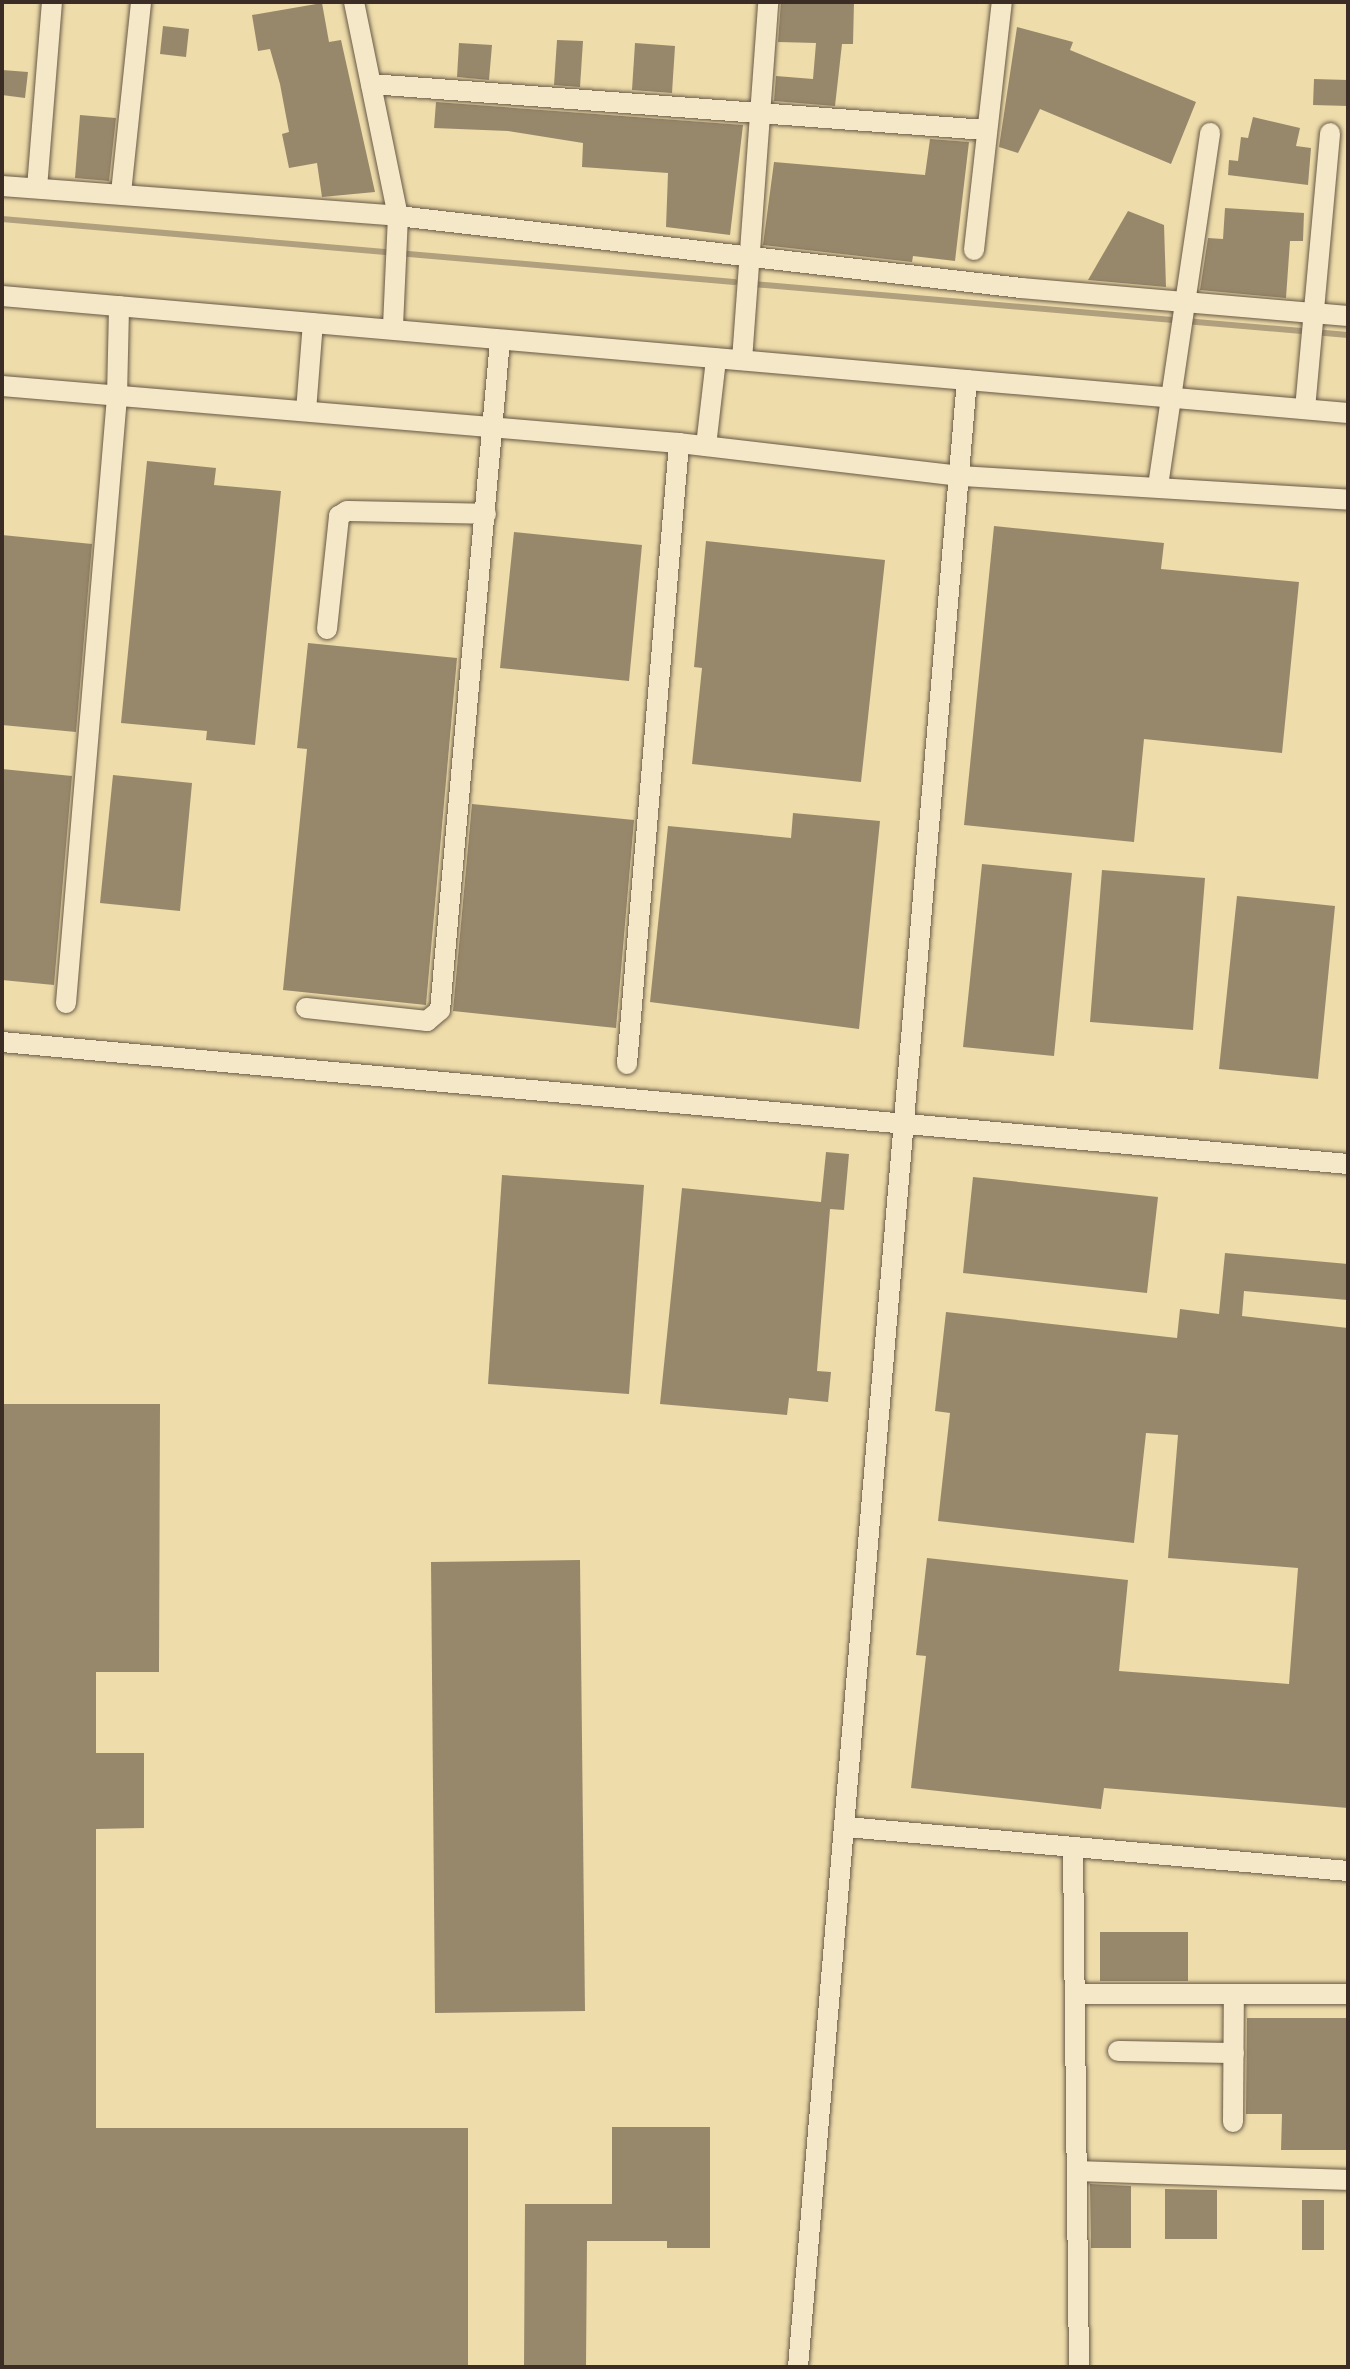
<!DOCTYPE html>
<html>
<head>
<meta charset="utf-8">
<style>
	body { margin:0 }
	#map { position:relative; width:1350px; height:2369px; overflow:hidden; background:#eedcaa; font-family:Cardo,serif }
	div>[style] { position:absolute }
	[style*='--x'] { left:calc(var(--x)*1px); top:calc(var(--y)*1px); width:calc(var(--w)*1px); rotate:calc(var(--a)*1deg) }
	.stream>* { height:6px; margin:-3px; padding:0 3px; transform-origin:3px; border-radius:3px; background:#b1a07d }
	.building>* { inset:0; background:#98886b }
	.roads { filter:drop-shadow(0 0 2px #685947) drop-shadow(0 0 2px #685947) }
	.minor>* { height:20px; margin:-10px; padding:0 10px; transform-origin:10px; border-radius:10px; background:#f4e8c8 }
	span { translate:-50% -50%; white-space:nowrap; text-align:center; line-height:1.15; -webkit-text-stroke:6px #f4e8c8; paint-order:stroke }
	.frame { position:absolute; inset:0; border:4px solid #3b2d26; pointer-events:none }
</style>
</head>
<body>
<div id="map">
	<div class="stream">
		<div style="--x:2;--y:219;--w:735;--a:4.92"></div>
		<div style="--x:753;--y:284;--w:597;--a:4.9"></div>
	</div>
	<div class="building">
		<div style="clip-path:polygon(781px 2px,854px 2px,853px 44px,842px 44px,835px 106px,774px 101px,776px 76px,813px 79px,816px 43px,778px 42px)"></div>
		<div style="clip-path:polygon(322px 3px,329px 42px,341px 40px,375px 192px,322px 197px,317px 163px,289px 168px,282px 134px,289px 132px,280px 84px,270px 49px,258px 51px,252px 15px)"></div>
		<div style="clip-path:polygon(163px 26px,189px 29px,186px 57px,160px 54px)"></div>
		<div style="clip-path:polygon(1017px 27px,1073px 42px,1070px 50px,1196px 102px,1171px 164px,1040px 109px,1018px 153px,999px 147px)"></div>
		<div style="clip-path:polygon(557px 40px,583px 41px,580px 87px,554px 85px)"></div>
		<div style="clip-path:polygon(459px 43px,492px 45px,489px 80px,457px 77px)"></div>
		<div style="clip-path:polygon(635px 43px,675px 46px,672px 93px,632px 90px)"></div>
		<div style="clip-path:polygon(2px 70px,28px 72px,25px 98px,2px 95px)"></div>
		<div style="clip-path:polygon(1314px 79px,1348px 80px,1348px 106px,1313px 105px)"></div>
		<div style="clip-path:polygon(436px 102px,743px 125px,730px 235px,666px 227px,668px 173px,582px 167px,583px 143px,508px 131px,434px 128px)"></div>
		<div style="clip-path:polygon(80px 115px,116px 118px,109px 181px,75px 178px)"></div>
		<div style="clip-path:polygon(1253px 117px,1300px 128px,1296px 146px,1311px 148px,1308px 185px,1228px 175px,1229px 160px,1238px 161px,1241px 137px,1248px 138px)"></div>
		<div style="clip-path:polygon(930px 139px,969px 142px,955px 261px,913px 256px,912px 262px,763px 245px,774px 162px,925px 175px)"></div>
		<div style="clip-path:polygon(1225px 208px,1304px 213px,1303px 241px,1290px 241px,1286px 298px,1200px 290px,1208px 238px,1223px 239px)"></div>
		<div style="clip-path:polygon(1128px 211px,1164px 225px,1166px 287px,1088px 280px)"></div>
		<div style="clip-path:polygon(147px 461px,216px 468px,214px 485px,281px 491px,255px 745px,206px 740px,207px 731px,121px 723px)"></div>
		<div style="clip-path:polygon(994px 526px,1164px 543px,1161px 569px,1299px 582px,1282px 753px,1144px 739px,1134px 842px,964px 825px)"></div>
		<div style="clip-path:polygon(514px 532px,642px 545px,629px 681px,500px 668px)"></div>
		<div style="clip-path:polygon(2px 535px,92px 544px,76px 732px,2px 725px)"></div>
		<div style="clip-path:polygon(706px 541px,885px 560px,861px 782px,692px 764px,702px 668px,694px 667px)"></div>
		<div style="clip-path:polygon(308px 643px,457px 658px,426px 1005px,283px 990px,307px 749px,297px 748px)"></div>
		<div style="clip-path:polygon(2px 769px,72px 776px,54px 985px,2px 980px)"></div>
		<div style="clip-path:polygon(113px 775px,192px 783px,180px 911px,100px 903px)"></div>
		<div style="clip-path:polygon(472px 804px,634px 820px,616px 1028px,453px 1011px)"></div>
		<div style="clip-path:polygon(793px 813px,880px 821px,859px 1029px,650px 1002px,668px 826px,791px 838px)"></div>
		<div style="clip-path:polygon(982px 864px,1072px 873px,1054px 1056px,963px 1047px)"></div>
		<div style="clip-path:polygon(1102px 870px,1205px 878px,1193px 1030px,1090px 1022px)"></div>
		<div style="clip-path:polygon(1237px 896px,1335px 906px,1318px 1079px,1219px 1069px)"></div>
		<div style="clip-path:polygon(826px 1152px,849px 1154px,844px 1210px,830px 1209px,817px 1371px,831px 1372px,828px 1402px,789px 1398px,787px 1415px,660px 1404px,682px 1188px,821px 1202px)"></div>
		<div style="clip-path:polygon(502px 1175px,644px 1185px,629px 1394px,488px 1384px)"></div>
		<div style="clip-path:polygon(973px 1177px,1158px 1197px,1147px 1293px,963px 1273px)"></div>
		<div style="clip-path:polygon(1225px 1253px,1348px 1264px,1348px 1300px,1244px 1291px,1242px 1316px,1348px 1328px,1348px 1808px,1104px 1788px,1101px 1809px,911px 1788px,926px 1656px,916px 1655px,927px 1558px,1128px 1580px,1119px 1671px,1289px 1684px,1298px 1568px,1168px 1558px,1178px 1435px,1146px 1433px,1134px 1543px,938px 1521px,950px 1413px,935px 1411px,946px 1312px,1177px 1338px,1180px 1309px,1219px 1314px)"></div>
		<div style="clip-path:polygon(2px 1404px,160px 1404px,159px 1672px,96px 1672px,96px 1753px,144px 1753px,144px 1828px,96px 1829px,96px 2128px,468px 2128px,468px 2367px,2px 2367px)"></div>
		<div style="clip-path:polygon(580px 1560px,585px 2011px,435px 2013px,431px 1562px)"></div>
		<div style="clip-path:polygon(1100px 1932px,1188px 1932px,1188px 1981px,1100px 1981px)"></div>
		<div style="clip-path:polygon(1247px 2018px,1348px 2018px,1346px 2150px,1281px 2150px,1282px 2114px,1246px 2114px)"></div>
		<div style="clip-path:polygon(612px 2127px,710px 2127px,710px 2248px,667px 2248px,667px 2241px,587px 2241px,586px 2367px,524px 2367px,525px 2204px,612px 2204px)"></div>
		<div style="clip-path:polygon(1090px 2184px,1131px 2186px,1131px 2248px,1091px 2248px)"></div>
		<div style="clip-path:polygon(1165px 2189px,1217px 2190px,1217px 2239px,1165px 2239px)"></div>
		<div style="clip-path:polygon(1302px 2200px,1324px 2200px,1324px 2250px,1302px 2250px)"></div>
	</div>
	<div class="roads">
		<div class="minor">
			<div style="--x:354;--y:2;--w:218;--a:78.4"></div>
			<div style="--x:398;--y:216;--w:112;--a:92.6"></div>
			<div style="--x:371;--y:84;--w:617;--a:4.28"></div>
			<div style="--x:2;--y:186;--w:397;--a:4.3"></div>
			<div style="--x:398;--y:216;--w:627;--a:6.59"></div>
			<div style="--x:1021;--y:288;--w:328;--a:4.9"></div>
			<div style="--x:37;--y:188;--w:187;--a:-85.4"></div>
			<div style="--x:121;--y:193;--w:192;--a:-84"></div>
			<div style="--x:974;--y:250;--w:250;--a:-83.6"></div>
			<div style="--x:2;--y:296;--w:1351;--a:4.97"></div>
			<div style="--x:742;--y:360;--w:359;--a:-85.8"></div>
			<div style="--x:2;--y:386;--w:679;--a:4.81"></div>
			<div style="--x:679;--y:443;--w:284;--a:6.7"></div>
			<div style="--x:961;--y:476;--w:388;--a:3.5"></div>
			<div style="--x:1305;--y:409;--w:277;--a:-84.8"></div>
			<div style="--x:306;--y:411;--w:88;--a:-85.5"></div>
			<div style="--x:706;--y:446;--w:88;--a:-83.4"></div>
			<div style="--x:1158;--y:486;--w:357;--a:-81.6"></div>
			<div style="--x:327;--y:629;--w:114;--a:-83.9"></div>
			<div style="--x:339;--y:516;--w:9;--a:-32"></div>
			<div style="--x:347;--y:511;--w:139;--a:1.2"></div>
			<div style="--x:66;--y:1003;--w:608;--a:-85.19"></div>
			<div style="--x:117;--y:397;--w:91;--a:-88.7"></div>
			<div style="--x:306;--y:1008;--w:122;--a:6.1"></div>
			<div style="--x:427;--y:1021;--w:17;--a:-40"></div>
			<div style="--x:440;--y:1010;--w:673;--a:-84.88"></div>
			<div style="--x:2;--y:1042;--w:1352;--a:5.18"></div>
			<div style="--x:627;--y:1064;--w:623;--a:-85.21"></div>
			<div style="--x:846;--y:1827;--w:504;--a:5.01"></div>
			<div style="--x:1073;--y:1848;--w:519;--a:89.34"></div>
			<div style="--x:1076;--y:1994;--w:272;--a:0"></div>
			<div style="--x:1118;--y:2051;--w:116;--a:1"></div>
			<div style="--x:1233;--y:2122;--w:128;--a:-89.6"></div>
			<div style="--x:1078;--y:2171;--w:270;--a:1.9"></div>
			<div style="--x:798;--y:2367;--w:1994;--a:-85.14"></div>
		</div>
	</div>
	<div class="frame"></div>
</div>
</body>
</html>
